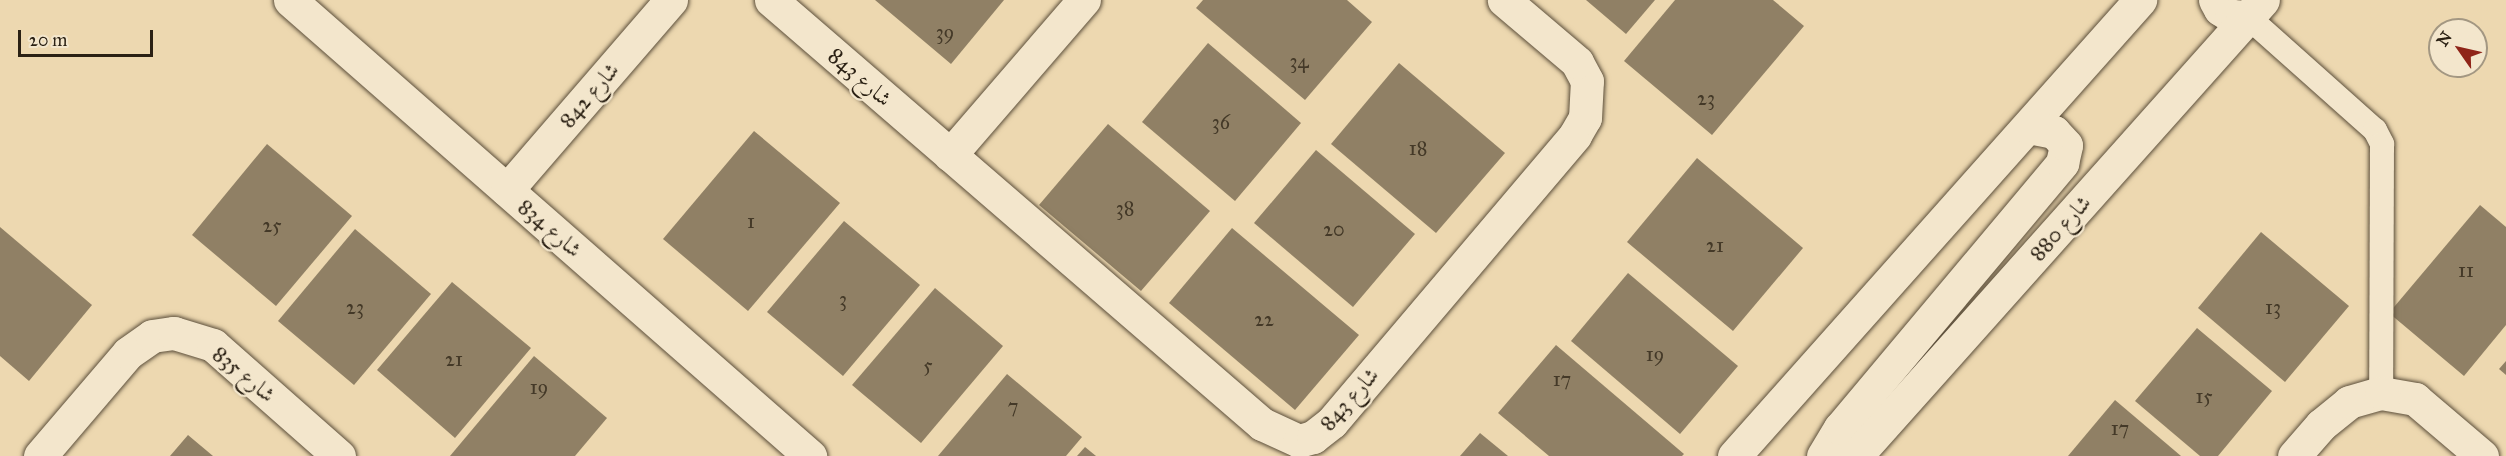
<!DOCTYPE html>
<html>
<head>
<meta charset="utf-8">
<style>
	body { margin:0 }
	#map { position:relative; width:2506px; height:456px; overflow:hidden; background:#edd8b0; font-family:"IM FELL Great Primer",Amiri,serif }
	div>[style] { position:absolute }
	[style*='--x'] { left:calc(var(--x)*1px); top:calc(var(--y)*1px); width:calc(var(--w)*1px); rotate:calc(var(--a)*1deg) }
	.building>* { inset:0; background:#908065 }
	.roads { filter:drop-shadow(0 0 2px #5c4f3b) drop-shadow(0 0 2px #5c4f3b) }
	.lane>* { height:24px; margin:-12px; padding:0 12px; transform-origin:12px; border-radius:12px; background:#f3e6cc }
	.street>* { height:33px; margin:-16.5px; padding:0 16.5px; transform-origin:16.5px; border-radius:16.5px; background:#f3e6cc }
	.secondary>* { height:33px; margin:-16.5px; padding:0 16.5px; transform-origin:16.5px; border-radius:16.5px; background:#f3e6cc }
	span { translate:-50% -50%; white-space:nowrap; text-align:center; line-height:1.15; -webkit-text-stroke:4.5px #f3e6cc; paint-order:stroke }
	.number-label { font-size:20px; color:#443928 }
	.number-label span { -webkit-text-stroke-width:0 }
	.street-label { font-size:22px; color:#2b2114 }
	.north { position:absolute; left:2428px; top:18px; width:60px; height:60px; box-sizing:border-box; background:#f3e6cc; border:2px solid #a39782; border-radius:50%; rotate:304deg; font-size:16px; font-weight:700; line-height:24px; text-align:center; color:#2b2114 }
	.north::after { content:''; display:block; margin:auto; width:21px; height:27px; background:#8f2418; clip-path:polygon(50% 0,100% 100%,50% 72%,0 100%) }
	.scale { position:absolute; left:18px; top:30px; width:135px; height:27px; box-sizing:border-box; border:3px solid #2b2114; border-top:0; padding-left:8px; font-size:18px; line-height:21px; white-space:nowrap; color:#2b2114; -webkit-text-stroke:4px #f3e6cc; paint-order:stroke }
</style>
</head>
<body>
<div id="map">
	<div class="building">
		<div style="clip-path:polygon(875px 0,1004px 0,951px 64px)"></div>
		<div style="clip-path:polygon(1203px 0,1347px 0,1372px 22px,1305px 100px,1196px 8px)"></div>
		<div style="clip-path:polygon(1586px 0,1655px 0,1626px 34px)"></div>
		<div style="clip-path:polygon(1675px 0,1773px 0,1804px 26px,1712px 135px,1624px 61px)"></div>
		<div style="clip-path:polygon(1208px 43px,1301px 123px,1235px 201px,1142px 122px)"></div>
		<div style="clip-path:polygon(1399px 63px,1505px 153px,1436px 233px,1331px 144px)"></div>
		<div style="clip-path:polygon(1108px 124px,1210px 211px,1141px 291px,1039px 205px)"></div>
		<div style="clip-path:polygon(754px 131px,840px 203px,748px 311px,663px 239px)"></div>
		<div style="clip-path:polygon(267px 144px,352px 216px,276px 306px,192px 235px)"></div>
		<div style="clip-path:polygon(1316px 150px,1415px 234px,1353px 307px,1254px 223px)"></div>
		<div style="clip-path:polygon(1697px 158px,1803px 248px,1733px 331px,1627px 242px)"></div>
		<div style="clip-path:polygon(2480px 205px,2506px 227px,2506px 325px,2464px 376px,2389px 313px)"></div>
		<div style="clip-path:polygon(844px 221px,920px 285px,843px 376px,767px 312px)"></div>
		<div style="clip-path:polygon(0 227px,92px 305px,29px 381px,0 356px)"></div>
		<div style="clip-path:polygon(1232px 228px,1359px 335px,1295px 410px,1169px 303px)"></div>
		<div style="clip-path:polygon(355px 229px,431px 294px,354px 385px,278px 321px)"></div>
		<div style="clip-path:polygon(2261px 232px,2349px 306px,2285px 382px,2198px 308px)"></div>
		<div style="clip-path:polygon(1628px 273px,1738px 366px,1680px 434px,1571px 341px)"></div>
		<div style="clip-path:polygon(452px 282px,531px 348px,455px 438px,377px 370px)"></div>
		<div style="clip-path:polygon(935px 288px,1003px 346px,921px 443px,852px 385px)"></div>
		<div style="clip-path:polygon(2197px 328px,2272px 391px,2218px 456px,2200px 456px,2135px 401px)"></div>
		<div style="clip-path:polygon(1556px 345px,1684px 454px,1682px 456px,1549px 456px,1498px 413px)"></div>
		<div style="clip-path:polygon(534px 356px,607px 418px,575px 456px,450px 456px)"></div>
		<div style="clip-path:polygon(2506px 361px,2506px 375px,2499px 369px)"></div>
		<div style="clip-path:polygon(1007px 374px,1082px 437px,1066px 456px,938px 456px)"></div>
		<div style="clip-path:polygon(2115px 400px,2181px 456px,2068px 456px)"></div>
		<div style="clip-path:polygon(1480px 433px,1508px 456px,1460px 456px)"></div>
		<div style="clip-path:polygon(188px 435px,213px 456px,170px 456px)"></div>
		<div style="clip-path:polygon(1085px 447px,1096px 456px,1077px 456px)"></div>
	</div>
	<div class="roads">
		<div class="lane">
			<div style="--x:2248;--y:17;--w:170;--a:41.7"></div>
			<div style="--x:2375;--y:130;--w:16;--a:63"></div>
			<div style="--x:2382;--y:144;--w:249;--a:90.2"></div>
		</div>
		<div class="street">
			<div style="--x:290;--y:0;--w:692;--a:41.25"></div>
			<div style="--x:771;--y:0;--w:649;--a:40.81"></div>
			<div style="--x:1262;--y:424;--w:41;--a:24.7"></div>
			<div style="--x:1299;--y:441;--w:15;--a:-16"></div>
			<div style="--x:1313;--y:437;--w:24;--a:-38"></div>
			<div style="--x:1332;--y:422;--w:376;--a:-49.7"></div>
			<div style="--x:1575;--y:135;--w:20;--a:-60"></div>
			<div style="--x:1585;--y:118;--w:37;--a:-87"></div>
			<div style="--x:1587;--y:81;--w:21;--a:-118"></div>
			<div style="--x:1577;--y:62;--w:96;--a:-139.7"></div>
			<div style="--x:950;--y:155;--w:205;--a:-49.2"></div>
			<div style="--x:507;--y:190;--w:251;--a:-49.2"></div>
			<div style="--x:40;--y:456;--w:135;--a:-49.5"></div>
			<div style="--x:128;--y:353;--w:29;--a:-35"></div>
			<div style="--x:152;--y:336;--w:22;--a:-8"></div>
			<div style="--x:174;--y:333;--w:41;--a:17.1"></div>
			<div style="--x:213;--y:345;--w:168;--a:41.4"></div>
			<div style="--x:2294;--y:456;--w:41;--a:-48.9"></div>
			<div style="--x:2321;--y:425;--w:36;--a:-39"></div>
			<div style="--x:2349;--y:402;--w:33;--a:-16"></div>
			<div style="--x:2381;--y:393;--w:35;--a:10"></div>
			<div style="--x:2415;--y:399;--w:88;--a:40.4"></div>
		</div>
		<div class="secondary">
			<div style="--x:2215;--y:0;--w:10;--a:61"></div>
			<div style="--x:2220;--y:9;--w:13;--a:32"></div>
			<div style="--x:2231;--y:16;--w:17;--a:3"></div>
			<div style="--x:1734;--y:456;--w:611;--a:-48.32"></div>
			<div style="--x:1823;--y:456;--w:33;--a:-59"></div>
			<div style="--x:1840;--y:428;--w:346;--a:-50"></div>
			<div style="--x:2062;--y:163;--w:18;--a:-77"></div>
			<div style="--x:2066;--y:145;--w:18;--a:-133"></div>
			<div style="--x:2054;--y:132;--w:26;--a:-169"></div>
			<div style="--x:1856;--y:456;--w:611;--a:-48.25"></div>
		</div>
	</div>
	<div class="number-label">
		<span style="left:945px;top:32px">39</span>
		<span style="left:1299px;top:61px">34</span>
		<span style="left:1706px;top:98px">23</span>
		<span style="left:1221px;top:122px">36</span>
		<span style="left:1418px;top:148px">18</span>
		<span style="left:1125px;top:208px">38</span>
		<span style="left:751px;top:221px">1</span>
		<span style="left:272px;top:225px">25</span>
		<span style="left:1334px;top:229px">20</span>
		<span style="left:1715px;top:245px">21</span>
		<span style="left:2466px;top:270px">11</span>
		<span style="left:843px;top:299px">3</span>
		<span style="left:355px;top:307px">23</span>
		<span style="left:2273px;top:307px">13</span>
		<span style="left:1264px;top:319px">22</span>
		<span style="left:1655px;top:354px">19</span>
		<span style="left:454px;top:359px">21</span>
		<span style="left:928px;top:365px">5</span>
		<span style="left:1562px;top:379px">17</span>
		<span style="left:539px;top:387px">19</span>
		<span style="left:2204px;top:396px">15</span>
		<span style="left:1013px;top:406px">7</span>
		<span style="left:2120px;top:428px">17</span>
	</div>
	<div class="street-label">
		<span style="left:860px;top:77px;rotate:41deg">شارع 843</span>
		<span style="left:589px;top:95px;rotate:-49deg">شارع 842</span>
		<span style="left:550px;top:228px;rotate:41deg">شارع 834</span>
		<span style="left:2060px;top:228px;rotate:-48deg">شارع 880</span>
		<span style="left:244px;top:374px;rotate:40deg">شارع 835</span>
		<span style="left:1349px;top:399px;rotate:-48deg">شارع 843</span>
	</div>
	<div class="north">N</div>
	<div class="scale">20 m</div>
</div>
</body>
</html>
